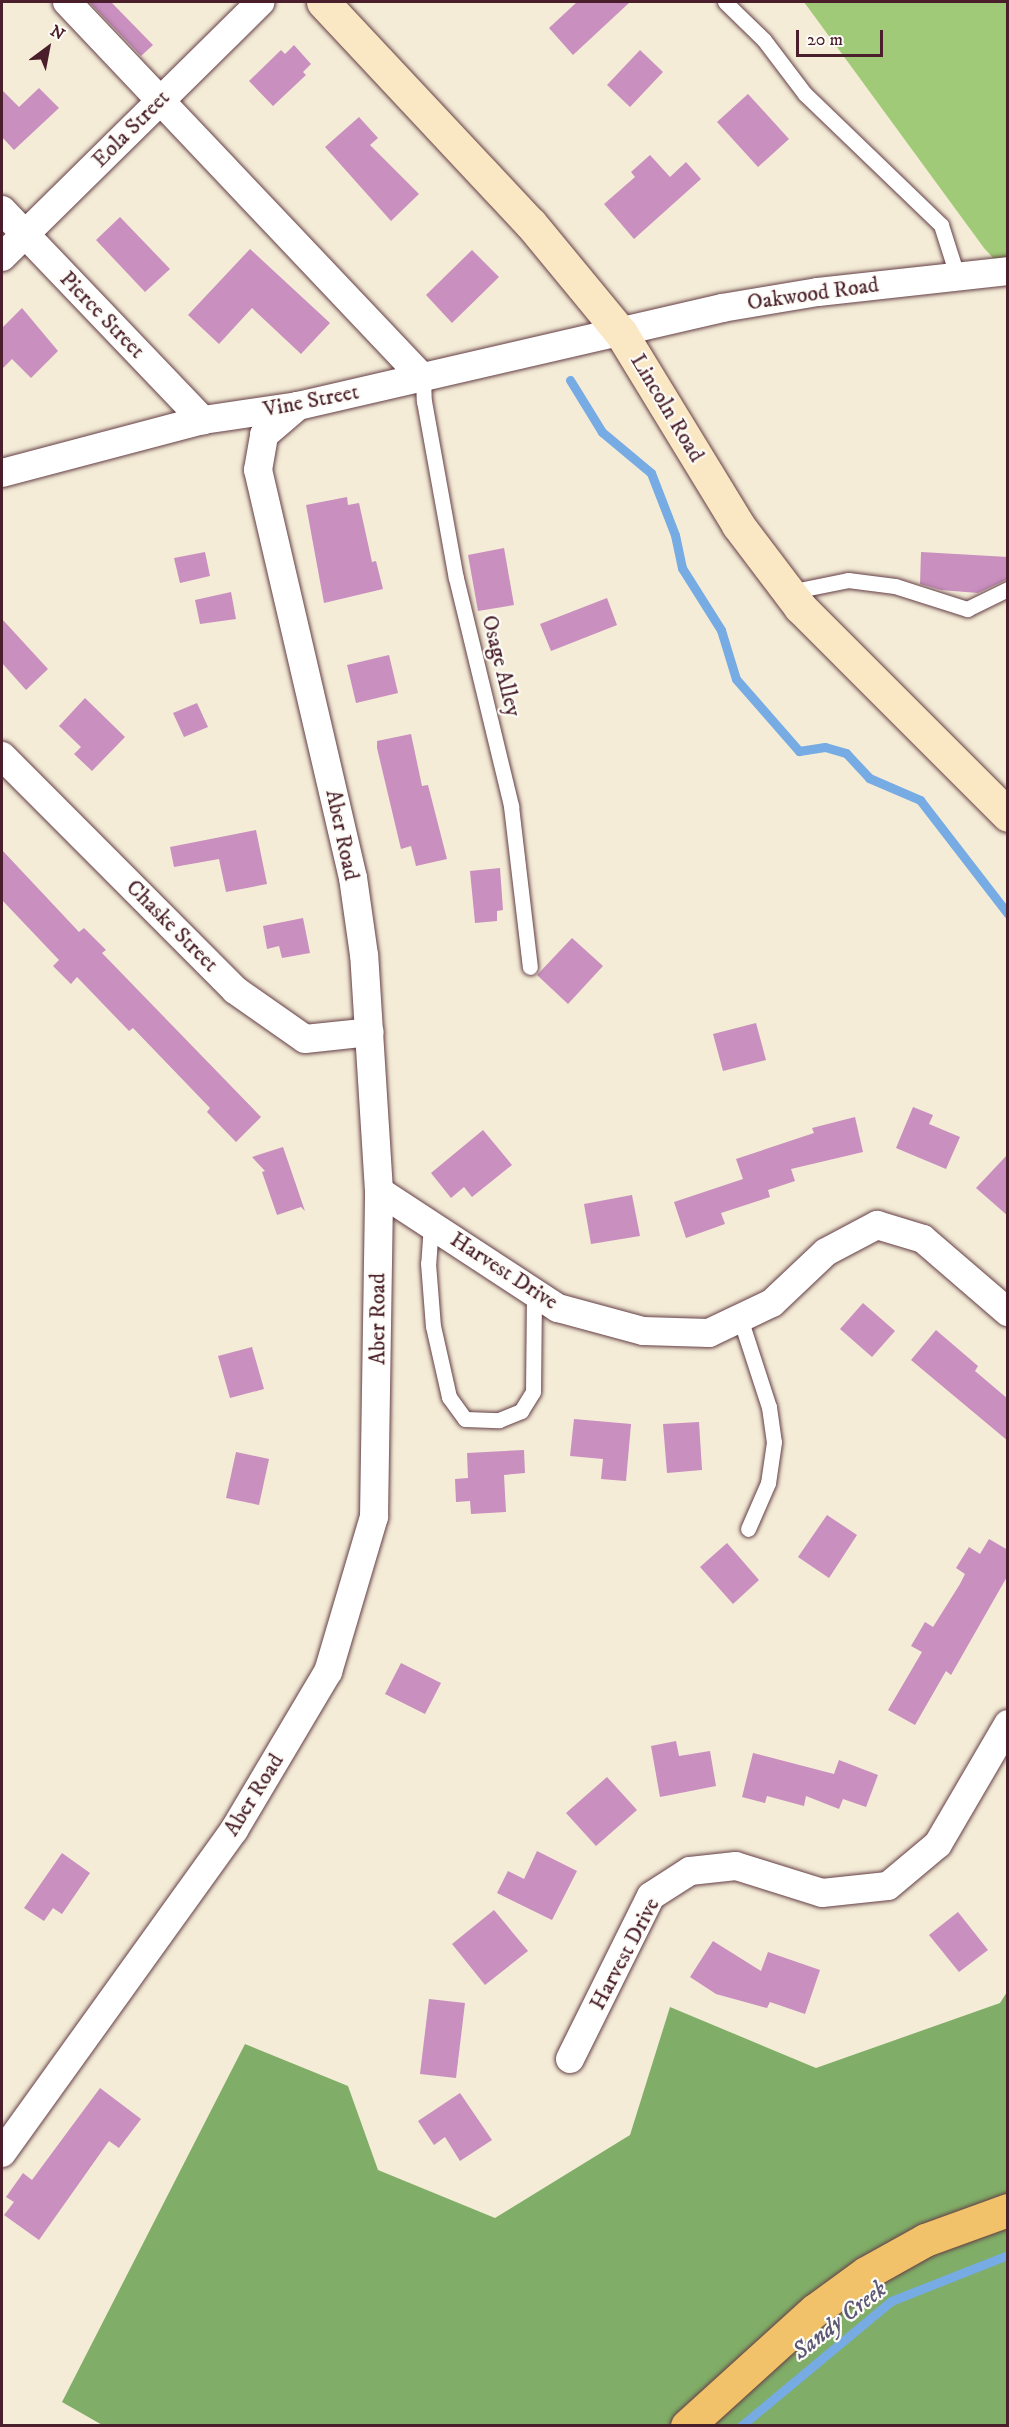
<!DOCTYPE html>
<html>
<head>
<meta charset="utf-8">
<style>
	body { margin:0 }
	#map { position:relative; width:1009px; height:2427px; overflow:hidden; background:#f4ecd7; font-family:"IM FELL DW Pica",serif }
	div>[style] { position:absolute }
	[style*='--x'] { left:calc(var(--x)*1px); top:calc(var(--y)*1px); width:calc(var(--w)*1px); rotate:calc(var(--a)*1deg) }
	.green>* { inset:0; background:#a0ca77 }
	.forest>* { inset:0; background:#80ae68 }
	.stream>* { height:9px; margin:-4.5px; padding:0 4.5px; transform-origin:4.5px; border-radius:4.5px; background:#76abe3 }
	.building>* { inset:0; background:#c88fbf }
	.roads { filter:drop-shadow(0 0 2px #643e45) drop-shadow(0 0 2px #643e45) }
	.lane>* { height:15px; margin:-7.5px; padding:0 7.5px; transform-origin:7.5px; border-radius:7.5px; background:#fff }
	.street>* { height:28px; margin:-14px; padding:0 14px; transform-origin:14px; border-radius:14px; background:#fff }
	.secondary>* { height:33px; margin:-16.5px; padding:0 16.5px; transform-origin:16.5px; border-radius:16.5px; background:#fae7c3 }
	.primary>* { height:33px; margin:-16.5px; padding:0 16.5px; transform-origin:16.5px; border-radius:16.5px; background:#f2c26a }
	span { translate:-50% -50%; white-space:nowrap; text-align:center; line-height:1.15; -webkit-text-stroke:4.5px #fdfcf7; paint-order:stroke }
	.street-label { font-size:22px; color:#4a1f2b }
	.water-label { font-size:24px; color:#5c5775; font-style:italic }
	.frame { position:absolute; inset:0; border:3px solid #4a1f2b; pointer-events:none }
	.north { position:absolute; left:18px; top:18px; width:60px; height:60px; -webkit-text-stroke:4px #fdfcf7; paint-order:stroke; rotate:32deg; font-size:16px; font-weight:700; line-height:24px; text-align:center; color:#4a1f2b }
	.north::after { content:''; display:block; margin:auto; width:21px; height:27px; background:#4a1f2b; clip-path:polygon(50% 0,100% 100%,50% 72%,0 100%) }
	.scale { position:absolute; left:796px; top:30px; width:87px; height:27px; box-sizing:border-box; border:3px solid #4a1f2b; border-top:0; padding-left:8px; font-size:18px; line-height:21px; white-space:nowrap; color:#4a1f2b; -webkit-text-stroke:4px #fdfcf7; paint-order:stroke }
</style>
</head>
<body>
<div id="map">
	<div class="green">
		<div style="clip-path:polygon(804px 2px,1007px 2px,1007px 273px,984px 248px)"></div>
	</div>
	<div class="forest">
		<div style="clip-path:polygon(1007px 1992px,1007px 2425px,104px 2426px,62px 2402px,245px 2044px,348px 2086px,378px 2170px,495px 2218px,630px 2135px,670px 2007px,816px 2068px,1000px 2003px)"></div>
	</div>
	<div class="stream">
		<div style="--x:570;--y:380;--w:61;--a:58.4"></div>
		<div style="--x:602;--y:432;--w:64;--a:39.9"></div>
		<div style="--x:651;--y:473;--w:66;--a:68.8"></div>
		<div style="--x:675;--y:535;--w:34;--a:78"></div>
		<div style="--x:682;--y:568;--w:73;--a:57.8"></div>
		<div style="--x:721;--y:630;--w:51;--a:73"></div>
		<div style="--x:736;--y:679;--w:96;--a:48.8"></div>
		<div style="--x:799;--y:751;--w:26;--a:-9"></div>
		<div style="--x:825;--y:747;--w:22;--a:16"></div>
		<div style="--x:846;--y:753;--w:34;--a:47"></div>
		<div style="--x:869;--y:778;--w:56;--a:23.3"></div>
		<div style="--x:920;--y:800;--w:144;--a:52.3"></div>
		<div style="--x:741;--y:2426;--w:195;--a:-39.8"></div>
		<div style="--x:891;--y:2301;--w:126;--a:-21.5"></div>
	</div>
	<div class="building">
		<div style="clip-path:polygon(89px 2px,111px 2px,153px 45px,141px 56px)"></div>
		<div style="clip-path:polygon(577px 2px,630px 2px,573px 55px,549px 28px)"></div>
		<div style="clip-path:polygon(294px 45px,311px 64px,303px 72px,306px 75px,273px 106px,249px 81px,281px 50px,285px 54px)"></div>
		<div style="clip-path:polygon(640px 50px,663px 72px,630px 107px,607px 85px)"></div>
		<div style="clip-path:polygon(39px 88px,59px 108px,14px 150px,2px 137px,2px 90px,19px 107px)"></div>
		<div style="clip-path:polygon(748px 94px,789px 139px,758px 167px,717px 122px)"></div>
		<div style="clip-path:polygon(359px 117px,378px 138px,370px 145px,419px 194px,391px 221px,325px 147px)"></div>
		<div style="clip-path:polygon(650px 155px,670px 177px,686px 162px,701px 179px,634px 239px,604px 204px,635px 177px,631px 172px)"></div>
		<div style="clip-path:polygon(120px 217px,170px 269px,145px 292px,96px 240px)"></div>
		<div style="clip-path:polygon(250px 249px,330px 323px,301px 354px,252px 308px,219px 344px,188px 315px)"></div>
		<div style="clip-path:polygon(472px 250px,499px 277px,452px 323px,426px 295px)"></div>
		<div style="clip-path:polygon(22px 308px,58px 351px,31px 378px,12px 359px,2px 369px,2px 328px)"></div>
		<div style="clip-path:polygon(347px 497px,348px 505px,359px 503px,372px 562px,376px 561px,383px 589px,324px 603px,306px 505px)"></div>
		<div style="clip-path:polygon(504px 548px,514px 605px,478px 611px,468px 555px)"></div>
		<div style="clip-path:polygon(205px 552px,210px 576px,180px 583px,174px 558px)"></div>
		<div style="clip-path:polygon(921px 552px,1008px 557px,1008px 579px,978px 593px,941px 590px,920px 584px)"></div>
		<div style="clip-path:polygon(231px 592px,236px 619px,200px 624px,195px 600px)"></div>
		<div style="clip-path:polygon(607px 598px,617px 625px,551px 651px,540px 624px)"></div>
		<div style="clip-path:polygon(2px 619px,48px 669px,26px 690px,2px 663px)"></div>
		<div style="clip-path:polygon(389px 655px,398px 693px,356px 703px,347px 665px)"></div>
		<div style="clip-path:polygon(85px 698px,125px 737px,92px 771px,74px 754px,81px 747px,59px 726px)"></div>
		<div style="clip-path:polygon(197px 703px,208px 727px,184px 737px,173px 713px)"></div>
		<div style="clip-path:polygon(411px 734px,422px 786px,428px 785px,447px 859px,416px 866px,411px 846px,401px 849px,377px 748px,377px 741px)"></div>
		<div style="clip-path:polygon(256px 830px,267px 884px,226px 892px,219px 859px,174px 867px,170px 847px)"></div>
		<div style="clip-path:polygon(2px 850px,79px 932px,84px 928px,106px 950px,102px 953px,261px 1117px,236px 1142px,207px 1112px,210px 1108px,133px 1028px,129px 1031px,77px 977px,71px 984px,53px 966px,59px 960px,2px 900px)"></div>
		<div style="clip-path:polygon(500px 868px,503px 910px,497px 911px,497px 921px,475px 923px,470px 871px)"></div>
		<div style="clip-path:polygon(303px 918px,310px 953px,282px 958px,279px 946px,267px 949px,263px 926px)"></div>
		<div style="clip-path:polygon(572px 938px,603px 966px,568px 1004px,537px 975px)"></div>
		<div style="clip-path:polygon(756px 1023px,766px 1060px,723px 1071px,713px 1034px)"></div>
		<div style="clip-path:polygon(913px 1107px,933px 1115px,929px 1124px,960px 1137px,946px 1169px,896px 1148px)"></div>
		<div style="clip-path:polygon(855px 1117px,863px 1152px,791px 1169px,795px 1181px,768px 1190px,770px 1197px,721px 1213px,725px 1224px,686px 1238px,674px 1202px,743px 1179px,736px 1159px,814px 1133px,812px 1128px)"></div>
		<div style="clip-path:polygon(483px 1130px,512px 1165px,472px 1197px,464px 1187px,451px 1198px,431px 1173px)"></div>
		<div style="clip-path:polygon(283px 1147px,305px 1211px,301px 1207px,277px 1215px,262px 1172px,265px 1171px,252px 1157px)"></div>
		<div style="clip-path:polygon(1008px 1154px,1008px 1216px,976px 1188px)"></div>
		<div style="clip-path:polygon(632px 1195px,640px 1236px,591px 1244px,584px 1204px)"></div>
		<div style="clip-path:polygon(863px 1303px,895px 1331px,872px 1357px,840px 1329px)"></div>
		<div style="clip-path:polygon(936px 1330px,978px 1366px,975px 1371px,1008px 1399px,1008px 1441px,911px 1360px)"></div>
		<div style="clip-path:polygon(252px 1347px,264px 1389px,230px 1398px,218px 1356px)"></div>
		<div style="clip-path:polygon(574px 1419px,631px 1424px,626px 1481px,601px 1479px,603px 1459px,570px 1456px)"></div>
		<div style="clip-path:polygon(699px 1422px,702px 1470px,667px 1473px,663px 1424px)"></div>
		<div style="clip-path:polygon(524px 1450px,525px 1473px,504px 1475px,506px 1512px,471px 1514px,470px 1501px,456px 1502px,455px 1479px,468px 1478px,467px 1453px)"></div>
		<div style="clip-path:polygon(236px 1452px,269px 1459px,259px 1505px,226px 1498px)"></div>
		<div style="clip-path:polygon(827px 1515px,857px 1535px,829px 1578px,798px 1557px)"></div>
		<div style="clip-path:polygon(989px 1539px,1008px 1550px,1008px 1575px,951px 1675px,946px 1671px,915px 1725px,888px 1710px,922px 1652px,911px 1646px,925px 1622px,933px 1627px,960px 1584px,965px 1574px,956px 1568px,969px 1547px,980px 1554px)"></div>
		<div style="clip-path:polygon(727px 1543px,759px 1580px,733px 1604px,700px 1567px)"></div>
		<div style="clip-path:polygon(401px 1663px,441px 1683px,425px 1714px,385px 1694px)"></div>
		<div style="clip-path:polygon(676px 1741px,679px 1756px,710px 1751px,716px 1786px,660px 1797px,651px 1746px)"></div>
		<div style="clip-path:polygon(753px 1753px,834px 1774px,839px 1760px,878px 1775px,866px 1807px,843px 1799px,839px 1809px,806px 1796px,804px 1806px,767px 1796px,765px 1803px,742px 1797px)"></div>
		<div style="clip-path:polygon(607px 1777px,637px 1810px,596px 1846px,566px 1813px)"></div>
		<div style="clip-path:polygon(537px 1851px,577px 1871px,552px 1920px,497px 1893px,508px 1871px,524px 1879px)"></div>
		<div style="clip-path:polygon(62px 1853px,90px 1873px,62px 1914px,53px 1908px,44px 1921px,24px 1908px)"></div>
		<div style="clip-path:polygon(494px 1910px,528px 1951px,485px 1985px,452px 1944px)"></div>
		<div style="clip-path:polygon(958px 1912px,988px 1950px,959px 1972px,929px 1935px)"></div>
		<div style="clip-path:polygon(713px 1941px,761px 1971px,768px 1952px,820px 1970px,805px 2014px,770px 2002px,767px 2008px,716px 1994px,690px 1977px)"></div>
		<div style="clip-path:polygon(429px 1999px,465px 2003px,456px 2078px,420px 2074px)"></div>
		<div style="clip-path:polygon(100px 2088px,141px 2119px,119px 2148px,109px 2141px,39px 2240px,4px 2215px,14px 2202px,6px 2197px,23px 2173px,32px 2180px)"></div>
		<div style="clip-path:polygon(460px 2093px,492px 2140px,460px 2161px,445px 2137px,434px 2145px,418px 2121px)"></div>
	</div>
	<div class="roads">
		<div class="lane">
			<div style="--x:725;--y:2;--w:54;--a:44.3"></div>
			<div style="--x:764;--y:40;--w:68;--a:52.8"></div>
			<div style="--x:805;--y:94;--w:189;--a:43.9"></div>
			<div style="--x:941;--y:225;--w:52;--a:72.3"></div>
			<div style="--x:423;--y:378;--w:23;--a:88"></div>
			<div style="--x:424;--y:401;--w:180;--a:79.8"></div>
			<div style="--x:456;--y:578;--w:235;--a:76.4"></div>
			<div style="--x:511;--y:806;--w:162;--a:83.3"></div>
			<div style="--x:789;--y:592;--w:60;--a:-11.5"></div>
			<div style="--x:848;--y:580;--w:47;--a:7.3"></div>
			<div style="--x:895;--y:586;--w:76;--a:17.7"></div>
			<div style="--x:967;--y:609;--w:46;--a:-26"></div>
			<div style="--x:431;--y:1224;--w:39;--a:94"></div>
			<div style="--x:428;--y:1263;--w:63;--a:85.5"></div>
			<div style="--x:433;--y:1326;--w:73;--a:77.3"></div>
			<div style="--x:449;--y:1397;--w:27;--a:54"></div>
			<div style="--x:465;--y:1419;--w:34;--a:2"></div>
			<div style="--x:499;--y:1420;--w:24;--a:-22"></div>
			<div style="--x:521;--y:1411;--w:22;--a:-58"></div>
			<div style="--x:533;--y:1392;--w:100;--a:-89.4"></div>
			<div style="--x:740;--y:1318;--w:94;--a:72"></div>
			<div style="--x:769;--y:1407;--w:35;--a:82"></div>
			<div style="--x:774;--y:1442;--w:41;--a:98.3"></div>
			<div style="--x:768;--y:1483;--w:50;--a:113.5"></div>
		</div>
		<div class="street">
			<div style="--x:67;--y:2;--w:518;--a:46.57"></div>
			<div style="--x:2;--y:210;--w:291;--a:46.3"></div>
			<div style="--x:2;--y:257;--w:363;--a:-44.6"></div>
			<div style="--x:2;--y:473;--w:208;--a:-14.8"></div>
			<div style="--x:203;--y:420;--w:96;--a:-8.4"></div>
			<div style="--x:298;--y:406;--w:435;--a:-13"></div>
			<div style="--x:722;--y:308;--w:97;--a:-9.5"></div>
			<div style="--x:818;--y:292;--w:191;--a:-6.3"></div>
			<div style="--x:2;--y:756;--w:330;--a:45.1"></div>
			<div style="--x:235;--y:990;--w:85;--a:35"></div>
			<div style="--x:305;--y:1039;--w:65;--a:-6.1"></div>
			<div style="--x:379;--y:1191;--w:214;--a:33.2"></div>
			<div style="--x:558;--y:1308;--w:88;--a:15.1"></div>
			<div style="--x:643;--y:1331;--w:66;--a:1.7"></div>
			<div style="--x:709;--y:1333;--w:70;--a:-25.5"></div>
			<div style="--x:772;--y:1303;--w:74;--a:-43.4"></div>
			<div style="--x:826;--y:1252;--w:58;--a:-27.9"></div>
			<div style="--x:877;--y:1225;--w:48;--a:16.9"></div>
			<div style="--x:923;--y:1239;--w:112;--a:40.7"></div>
			<div style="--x:570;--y:2059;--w:182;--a:-63.6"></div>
			<div style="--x:651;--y:1896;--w:46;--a:-32.7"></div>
			<div style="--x:690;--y:1871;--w:46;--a:-6.2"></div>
			<div style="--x:736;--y:1866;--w:90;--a:17.4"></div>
			<div style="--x:822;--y:1893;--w:66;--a:-6.1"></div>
			<div style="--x:888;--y:1886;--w:65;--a:-40"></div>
			<div style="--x:938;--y:1844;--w:139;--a:-59.7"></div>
			<div style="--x:2;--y:2153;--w:398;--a:-54.3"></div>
			<div style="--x:234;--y:1830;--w:184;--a:-59.3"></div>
			<div style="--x:328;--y:1672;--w:162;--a:-73.5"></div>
			<div style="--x:374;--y:1517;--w:326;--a:-89.1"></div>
			<div style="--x:379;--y:1191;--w:236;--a:-93.6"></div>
			<div style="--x:364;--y:955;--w:78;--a:-98.1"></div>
			<div style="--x:353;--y:878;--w:419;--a:-103.1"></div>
			<div style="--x:258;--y:470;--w:36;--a:-80"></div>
			<div style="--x:264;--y:435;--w:45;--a:-40.5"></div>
		</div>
		<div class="secondary">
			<div style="--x:323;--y:2;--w:304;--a:46.9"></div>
			<div style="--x:531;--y:224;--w:141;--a:50.5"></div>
			<div style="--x:621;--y:333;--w:225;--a:58.6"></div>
			<div style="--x:738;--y:525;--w:103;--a:52.9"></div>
			<div style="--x:800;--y:607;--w:294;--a:45"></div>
		</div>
		<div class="primary">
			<div style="--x:687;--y:2426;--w:173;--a:-42.2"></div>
			<div style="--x:815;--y:2310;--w:63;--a:-36"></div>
			<div style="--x:866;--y:2273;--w:68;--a:-29.2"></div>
			<div style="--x:925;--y:2240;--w:88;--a:-19.9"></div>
		</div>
	</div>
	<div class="street-label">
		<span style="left:131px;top:129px;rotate:-45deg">Eola Street</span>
		<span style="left:813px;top:294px;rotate:-8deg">Oakwood Road</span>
		<span style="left:102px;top:315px;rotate:46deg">Pierce Street</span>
		<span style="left:311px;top:401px;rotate:-11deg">Vine Street</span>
		<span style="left:667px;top:408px;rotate:59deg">Lincoln Road</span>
		<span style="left:501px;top:666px;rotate:76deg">Osage Alley</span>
		<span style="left:342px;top:835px;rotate:78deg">Aber Road</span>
		<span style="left:172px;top:926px;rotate:45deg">Chaske Street</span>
		<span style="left:504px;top:1271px;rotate:33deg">Harvest Drive</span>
		<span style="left:378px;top:1319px;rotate:-90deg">Aber Road</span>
		<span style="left:254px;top:1795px;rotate:-58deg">Aber Road</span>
		<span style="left:625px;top:1954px;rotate:-62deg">Harvest Drive</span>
	</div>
	<div class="water-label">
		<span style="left:840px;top:2321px;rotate:-38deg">Sandy Creek</span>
	</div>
	<div class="frame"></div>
	<div class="north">N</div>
	<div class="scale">20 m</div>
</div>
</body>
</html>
